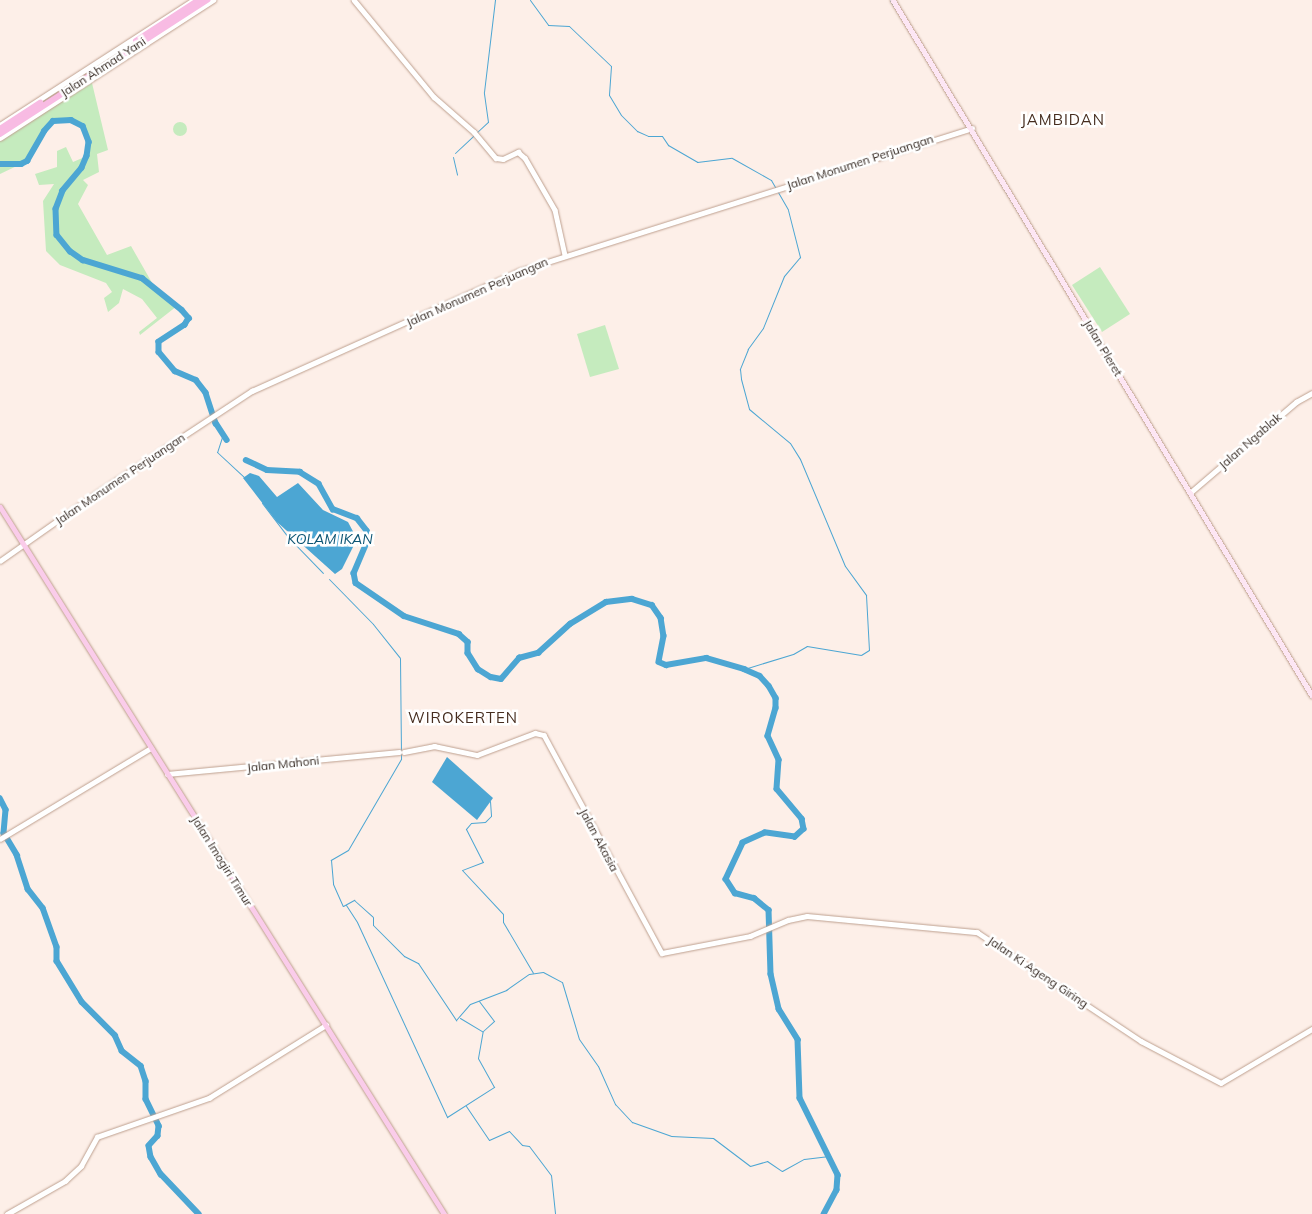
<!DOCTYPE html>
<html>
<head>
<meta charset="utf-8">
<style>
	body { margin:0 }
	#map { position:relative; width:1312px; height:1214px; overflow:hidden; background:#fdefe8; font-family:Mulish,sans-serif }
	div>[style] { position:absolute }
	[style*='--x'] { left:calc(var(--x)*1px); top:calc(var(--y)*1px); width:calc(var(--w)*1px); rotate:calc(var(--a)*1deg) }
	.green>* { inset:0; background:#c5ebbe }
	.round { border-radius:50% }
	.water>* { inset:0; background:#4ca6d3 }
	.stream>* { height:1px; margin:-0.5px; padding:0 0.5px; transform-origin:0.5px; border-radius:0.5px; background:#4ca6d3 }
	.river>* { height:5.5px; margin:-2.75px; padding:0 2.75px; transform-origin:2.75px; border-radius:2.75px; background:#4ca6d3 }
	.roads { filter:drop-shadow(0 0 1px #bea08f) drop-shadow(0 0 1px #bea08f) }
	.tertiary>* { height:4.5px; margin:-2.25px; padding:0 2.25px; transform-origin:2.25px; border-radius:2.25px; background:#fff }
	.secondary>* { height:4.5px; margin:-2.25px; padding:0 2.25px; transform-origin:2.25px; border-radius:2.25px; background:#fde6f4 }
	.primary>* { height:5px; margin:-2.5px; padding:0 2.5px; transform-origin:2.5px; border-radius:2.5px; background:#faccea }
	.trunk>* { height:5.5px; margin:-2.75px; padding:0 2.75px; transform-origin:2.75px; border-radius:2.75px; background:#f8bbe3 }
	span { translate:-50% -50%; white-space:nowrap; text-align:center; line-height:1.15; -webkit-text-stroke:5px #fff; paint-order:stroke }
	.street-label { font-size:12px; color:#332720 }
	.water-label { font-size:14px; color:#0d5574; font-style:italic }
	.quarter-label { font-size:15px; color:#462d1f; letter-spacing:1px }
</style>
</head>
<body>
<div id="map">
	<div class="green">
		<div style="clip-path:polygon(92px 83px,108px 150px,97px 154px,99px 172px,83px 180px,88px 185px,78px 204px,107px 255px,131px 246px,155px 288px,177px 306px,140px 335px,139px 332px,157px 318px,142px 299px,123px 289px,119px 303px,108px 312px,104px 298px,112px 292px,106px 283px,60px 265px,46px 251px,43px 201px,54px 184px,39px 185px,35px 174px,57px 167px,57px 151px,66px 147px,73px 162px,87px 156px,87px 132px,71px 120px,48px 125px,36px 149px,21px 164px,0 174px,0 140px)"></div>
		<div class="round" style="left:173px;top:122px;width:14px;height:14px"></div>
		<div style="clip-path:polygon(1100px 267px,1130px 314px,1102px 332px,1072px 285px)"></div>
		<div style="clip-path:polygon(605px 325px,619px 369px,590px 377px,577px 334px)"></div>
	</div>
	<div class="water">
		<div style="clip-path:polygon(250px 473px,259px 476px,277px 497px,298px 483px,323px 510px,348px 522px,357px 539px,342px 569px,335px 574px,277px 522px,243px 478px)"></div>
		<div style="clip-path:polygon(447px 757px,493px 798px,477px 820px,432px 782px)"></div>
	</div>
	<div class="stream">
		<div style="--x:530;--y:0;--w:31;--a:54"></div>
		<div style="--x:548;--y:25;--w:21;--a:3"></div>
		<div style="--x:569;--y:26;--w:58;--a:43.6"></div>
		<div style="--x:611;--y:66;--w:29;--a:94"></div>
		<div style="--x:609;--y:95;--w:23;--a:59"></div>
		<div style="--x:621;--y:115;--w:23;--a:45"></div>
		<div style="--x:637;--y:131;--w:12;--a:24"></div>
		<div style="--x:648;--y:136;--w:14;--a:0"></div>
		<div style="--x:662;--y:136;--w:11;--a:56"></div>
		<div style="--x:668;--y:145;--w:34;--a:30"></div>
		<div style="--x:697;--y:162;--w:35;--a:-7"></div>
		<div style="--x:732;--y:158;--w:45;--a:29.4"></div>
		<div style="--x:771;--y:180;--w:34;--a:60"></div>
		<div style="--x:788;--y:210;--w:49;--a:75.7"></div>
		<div style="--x:800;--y:257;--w:25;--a:130"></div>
		<div style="--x:784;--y:276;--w:56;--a:112"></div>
		<div style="--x:763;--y:328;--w:26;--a:126"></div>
		<div style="--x:748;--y:349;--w:22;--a:112"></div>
		<div style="--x:740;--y:369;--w:10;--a:84"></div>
		<div style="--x:741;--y:379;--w:31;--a:75"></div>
		<div style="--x:749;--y:409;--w:53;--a:39.7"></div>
		<div style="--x:790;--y:443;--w:19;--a:58"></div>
		<div style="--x:800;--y:459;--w:116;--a:67.2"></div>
		<div style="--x:845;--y:566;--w:36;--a:54"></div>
		<div style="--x:866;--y:595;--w:55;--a:86.9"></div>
		<div style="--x:869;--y:650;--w:9;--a:148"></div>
		<div style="--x:861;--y:655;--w:55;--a:-170.5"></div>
		<div style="--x:807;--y:646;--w:16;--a:150"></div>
		<div style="--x:793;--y:654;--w:51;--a:163"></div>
		<div style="--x:890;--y:0;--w:9;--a:58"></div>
		<div style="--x:476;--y:133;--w:16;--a:-43"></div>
		<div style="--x:488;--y:122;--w:30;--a:-98"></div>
		<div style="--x:484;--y:92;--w:93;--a:-83.2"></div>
		<div style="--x:455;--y:153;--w:25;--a:-43"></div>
		<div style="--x:453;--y:157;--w:18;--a:77"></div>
		<div style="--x:1000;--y:182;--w:129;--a:58.7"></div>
		<div style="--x:223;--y:434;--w:19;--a:108"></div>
		<div style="--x:217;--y:452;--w:37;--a:43"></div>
		<div style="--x:262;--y:503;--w:43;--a:52.6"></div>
		<div style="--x:288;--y:537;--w:50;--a:45.8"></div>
		<div style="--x:329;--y:579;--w:63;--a:45.6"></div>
		<div style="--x:373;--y:624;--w:43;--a:51.5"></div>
		<div style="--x:400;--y:658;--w:101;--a:89.4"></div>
		<div style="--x:401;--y:759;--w:105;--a:120.2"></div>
		<div style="--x:348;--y:850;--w:20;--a:150"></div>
		<div style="--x:331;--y:860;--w:24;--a:85"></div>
		<div style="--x:333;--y:884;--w:24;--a:66"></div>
		<div style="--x:343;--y:906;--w:13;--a:-29"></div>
		<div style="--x:354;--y:900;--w:25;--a:42"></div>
		<div style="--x:373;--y:917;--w:8;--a:90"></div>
		<div style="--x:373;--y:925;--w:44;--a:45"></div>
		<div style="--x:404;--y:956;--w:16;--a:27"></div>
		<div style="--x:418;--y:963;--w:69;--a:56.3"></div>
		<div style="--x:456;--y:1020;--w:21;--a:-49"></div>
		<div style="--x:470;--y:1004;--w:39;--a:-21"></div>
		<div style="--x:506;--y:990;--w:28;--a:-35"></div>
		<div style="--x:529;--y:974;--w:14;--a:-8"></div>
		<div style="--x:543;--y:972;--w:21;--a:28"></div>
		<div style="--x:562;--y:982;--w:59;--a:73.4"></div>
		<div style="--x:579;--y:1039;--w:33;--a:55"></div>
		<div style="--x:598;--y:1066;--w:42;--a:65.9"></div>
		<div style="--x:615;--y:1104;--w:25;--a:47"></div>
		<div style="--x:632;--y:1122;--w:41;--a:19.7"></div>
		<div style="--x:671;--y:1136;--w:42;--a:2.7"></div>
		<div style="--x:713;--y:1138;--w:46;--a:37.1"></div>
		<div style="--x:750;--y:1166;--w:18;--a:-16"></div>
		<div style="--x:767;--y:1161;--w:18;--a:34"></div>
		<div style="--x:782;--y:1171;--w:25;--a:-29"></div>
		<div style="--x:804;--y:1159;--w:23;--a:-7"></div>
		<div style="--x:490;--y:801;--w:15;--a:86"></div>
		<div style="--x:491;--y:816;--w:8;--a:135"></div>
		<div style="--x:485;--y:822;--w:14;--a:176"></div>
		<div style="--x:471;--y:823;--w:8;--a:130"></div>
		<div style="--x:466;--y:829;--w:37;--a:63"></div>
		<div style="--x:483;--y:862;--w:22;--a:159"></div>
		<div style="--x:462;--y:870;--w:60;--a:47"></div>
		<div style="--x:503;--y:914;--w:8;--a:90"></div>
		<div style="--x:503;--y:922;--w:59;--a:59.5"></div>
		<div style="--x:346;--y:905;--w:20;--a:57"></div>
		<div style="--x:357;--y:922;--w:215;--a:65.2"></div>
		<div style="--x:447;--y:1117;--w:56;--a:-32.6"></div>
		<div style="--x:494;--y:1087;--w:33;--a:-119"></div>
		<div style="--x:478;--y:1058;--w:27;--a:-80"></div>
		<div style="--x:483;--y:1031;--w:15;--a:-42"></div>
		<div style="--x:494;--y:1021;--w:25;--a:-127"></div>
		<div style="--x:460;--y:1018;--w:26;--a:31"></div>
		<div style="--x:466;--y:1106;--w:41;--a:55.9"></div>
		<div style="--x:489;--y:1140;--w:22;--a:-24"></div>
		<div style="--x:509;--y:1131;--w:19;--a:47"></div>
		<div style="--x:522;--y:1145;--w:7;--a:8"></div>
		<div style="--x:529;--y:1146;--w:36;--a:53"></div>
		<div style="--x:551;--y:1175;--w:39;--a:84"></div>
	</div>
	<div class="river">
		<div style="--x:0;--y:164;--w:21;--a:0"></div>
		<div style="--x:21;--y:164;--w:7;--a:-27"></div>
		<div style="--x:27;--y:161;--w:34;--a:-60"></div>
		<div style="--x:44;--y:131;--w:13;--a:-48"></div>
		<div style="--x:53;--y:121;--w:18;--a:-3"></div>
		<div style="--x:71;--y:120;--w:13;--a:27"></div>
		<div style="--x:83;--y:126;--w:17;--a:69"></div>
		<div style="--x:89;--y:142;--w:14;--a:98"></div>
		<div style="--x:87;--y:156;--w:13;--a:113"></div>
		<div style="--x:82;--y:168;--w:30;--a:130"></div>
		<div style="--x:63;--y:191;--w:19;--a:111"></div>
		<div style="--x:56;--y:209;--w:26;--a:88"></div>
		<div style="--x:57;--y:235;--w:21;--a:51"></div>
		<div style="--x:70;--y:251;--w:16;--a:35"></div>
		<div style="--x:83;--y:260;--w:62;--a:17"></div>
		<div style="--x:142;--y:278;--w:51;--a:38.7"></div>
		<div style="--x:182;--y:310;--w:11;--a:49"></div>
		<div style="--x:189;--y:318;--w:8;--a:120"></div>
		<div style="--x:185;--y:325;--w:31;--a:147"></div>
		<div style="--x:159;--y:342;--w:10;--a:90"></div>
		<div style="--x:159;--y:352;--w:25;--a:50"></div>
		<div style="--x:175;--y:371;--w:23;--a:23"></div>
		<div style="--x:196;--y:380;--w:16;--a:52"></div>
		<div style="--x:206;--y:393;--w:32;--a:72"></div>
		<div style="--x:216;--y:423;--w:20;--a:57"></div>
		<div style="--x:246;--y:460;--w:23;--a:25"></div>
		<div style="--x:267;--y:470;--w:33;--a:3"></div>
		<div style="--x:300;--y:472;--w:22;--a:32"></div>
		<div style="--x:319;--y:484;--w:29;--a:61"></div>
		<div style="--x:333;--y:509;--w:26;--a:21"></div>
		<div style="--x:357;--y:518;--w:16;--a:52"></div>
		<div style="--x:367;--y:531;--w:12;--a:90"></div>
		<div style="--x:367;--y:543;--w:33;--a:113"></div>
		<div style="--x:354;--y:573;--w:10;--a:79"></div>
		<div style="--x:356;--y:583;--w:58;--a:34.5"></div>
		<div style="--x:404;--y:616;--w:58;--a:18.1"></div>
		<div style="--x:459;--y:634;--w:12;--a:42"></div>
		<div style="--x:468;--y:642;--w:11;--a:90"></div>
		<div style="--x:468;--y:653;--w:19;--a:58"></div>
		<div style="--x:478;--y:669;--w:15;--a:32"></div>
		<div style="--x:491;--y:677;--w:10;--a:11"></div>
		<div style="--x:501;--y:679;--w:28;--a:-49"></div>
		<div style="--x:519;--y:658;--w:20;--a:-15"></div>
		<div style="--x:538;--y:653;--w:43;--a:-42.2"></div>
		<div style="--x:570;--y:624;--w:42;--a:-31.4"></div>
		<div style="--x:606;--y:602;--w:26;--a:-7"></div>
		<div style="--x:632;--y:599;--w:21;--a:17"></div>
		<div style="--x:652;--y:605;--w:16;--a:55"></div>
		<div style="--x:661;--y:618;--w:18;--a:81"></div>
		<div style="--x:664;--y:636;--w:26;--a:101"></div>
		<div style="--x:659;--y:662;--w:8;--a:23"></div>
		<div style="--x:666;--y:665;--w:41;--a:-9.9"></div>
		<div style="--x:706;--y:658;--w:40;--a:16"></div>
		<div style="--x:744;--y:669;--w:17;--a:24"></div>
		<div style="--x:760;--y:676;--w:13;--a:48"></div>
		<div style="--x:769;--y:686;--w:14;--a:60"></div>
		<div style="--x:776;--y:698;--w:10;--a:90"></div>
		<div style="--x:776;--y:708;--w:29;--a:106"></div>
		<div style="--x:768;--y:736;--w:26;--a:65"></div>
		<div style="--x:779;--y:760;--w:29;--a:94"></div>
		<div style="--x:777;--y:789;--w:39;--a:50"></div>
		<div style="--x:802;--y:819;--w:10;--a:79"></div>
		<div style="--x:804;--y:829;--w:12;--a:138"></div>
		<div style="--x:795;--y:837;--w:30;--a:-172"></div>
		<div style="--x:765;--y:833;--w:24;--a:156"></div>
		<div style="--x:743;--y:843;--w:40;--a:115"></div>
		<div style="--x:726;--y:879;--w:17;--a:57"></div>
		<div style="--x:735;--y:893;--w:20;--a:15"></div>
		<div style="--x:754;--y:898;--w:19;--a:39"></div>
		<div style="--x:769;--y:910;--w:64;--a:88.2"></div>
		<div style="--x:771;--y:974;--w:36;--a:77"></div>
		<div style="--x:779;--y:1009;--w:36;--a:58"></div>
		<div style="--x:798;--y:1040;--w:58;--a:88"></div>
		<div style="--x:800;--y:1098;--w:86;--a:63.7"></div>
		<div style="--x:838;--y:1175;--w:15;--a:94"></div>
		<div style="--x:837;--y:1190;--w:27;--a:118"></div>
		<div style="--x:0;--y:798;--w:13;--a:63"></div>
		<div style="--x:6;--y:810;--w:23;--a:95"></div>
		<div style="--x:4;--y:833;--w:26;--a:59"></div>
		<div style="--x:17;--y:855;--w:36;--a:72"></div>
		<div style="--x:28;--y:889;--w:24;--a:52"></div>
		<div style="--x:43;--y:908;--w:41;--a:70.3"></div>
		<div style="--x:57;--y:947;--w:14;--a:90"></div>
		<div style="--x:57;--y:961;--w:48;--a:58.6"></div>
		<div style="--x:82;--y:1002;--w:47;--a:45"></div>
		<div style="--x:115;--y:1035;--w:17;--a:66"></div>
		<div style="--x:122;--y:1051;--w:24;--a:38"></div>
		<div style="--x:141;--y:1066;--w:16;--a:72"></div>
		<div style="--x:146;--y:1081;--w:18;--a:90"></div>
		<div style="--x:146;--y:1099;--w:30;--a:64"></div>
		<div style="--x:159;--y:1126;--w:10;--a:96"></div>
		<div style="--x:158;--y:1136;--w:13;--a:132"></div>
		<div style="--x:149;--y:1146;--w:11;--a:80"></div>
		<div style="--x:151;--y:1157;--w:20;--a:60"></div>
		<div style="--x:161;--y:1174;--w:55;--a:46.5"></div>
	</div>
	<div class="roads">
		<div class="tertiary">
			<div style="--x:354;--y:0;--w:126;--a:50.5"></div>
			<div style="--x:434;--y:97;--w:53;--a:41.2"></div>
			<div style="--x:474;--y:132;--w:34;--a:50"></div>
			<div style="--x:496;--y:158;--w:7;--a:8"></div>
			<div style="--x:503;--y:159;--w:17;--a:-25"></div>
			<div style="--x:518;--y:152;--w:9;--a:41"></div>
			<div style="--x:525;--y:158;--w:60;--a:60"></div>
			<div style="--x:555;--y:210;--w:46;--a:77.5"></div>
			<div style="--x:0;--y:125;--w:230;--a:-32.9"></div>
			<div style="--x:0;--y:138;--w:254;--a:-32.9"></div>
			<div style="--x:1190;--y:493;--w:140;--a:-40.6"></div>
			<div style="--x:1296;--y:402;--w:18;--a:-29"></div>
			<div style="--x:0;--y:561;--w:111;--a:-35.1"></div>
			<div style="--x:91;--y:497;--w:193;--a:-33.4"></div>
			<div style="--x:252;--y:391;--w:293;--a:-24.2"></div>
			<div style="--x:519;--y:271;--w:475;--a:-17.5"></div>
			<div style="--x:404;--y:752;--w:31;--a:-11"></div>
			<div style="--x:434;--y:746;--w:44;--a:11.8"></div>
			<div style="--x:477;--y:755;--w:62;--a:-20.8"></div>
			<div style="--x:535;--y:733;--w:9;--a:13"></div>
			<div style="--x:544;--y:735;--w:248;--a:61.6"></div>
			<div style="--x:662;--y:953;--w:90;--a:-10.9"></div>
			<div style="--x:750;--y:936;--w:41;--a:-22.8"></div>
			<div style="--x:788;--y:920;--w:19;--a:-12"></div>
			<div style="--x:807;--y:916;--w:171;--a:5.4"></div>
			<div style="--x:977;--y:932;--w:197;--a:33.6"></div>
			<div style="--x:1141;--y:1041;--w:90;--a:27.7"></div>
			<div style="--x:1221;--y:1083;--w:106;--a:-30.7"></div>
			<div style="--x:167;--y:774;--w:233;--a:-5.4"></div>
			<div style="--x:0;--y:839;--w:176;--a:-31.1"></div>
			<div style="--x:7;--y:1214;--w:67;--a:-29.6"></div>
			<div style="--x:65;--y:1181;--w:22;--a:-43"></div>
			<div style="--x:81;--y:1166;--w:33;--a:-61"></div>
			<div style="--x:97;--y:1137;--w:119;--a:-19.2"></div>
			<div style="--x:209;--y:1098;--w:138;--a:-32"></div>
		</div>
		<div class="secondary">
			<div style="--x:893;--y:0;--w:812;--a:58.92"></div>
		</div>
		<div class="primary">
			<div style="--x:0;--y:507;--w:835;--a:57.87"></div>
		</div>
		<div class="trunk">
			<div style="--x:136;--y:41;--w:75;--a:-33.1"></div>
			<div style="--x:0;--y:129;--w:48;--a:-33"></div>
			<div style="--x:0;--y:134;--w:247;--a:-32.9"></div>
		</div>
	</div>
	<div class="street-label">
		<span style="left:103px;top:67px;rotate:-33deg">Jalan Ahmad Yani</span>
		<span style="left:860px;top:162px;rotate:-18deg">Jalan Monumen Perjuangan</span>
		<span style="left:477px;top:292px;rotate:-24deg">Jalan Monumen Perjuangan</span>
		<span style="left:1103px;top:348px;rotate:59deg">Jalan Pleret</span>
		<span style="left:1250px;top:441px;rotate:-41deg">Jalan Ngablak</span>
		<span style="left:120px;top:479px;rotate:-34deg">Jalan Monumen Perjuangan</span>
		<span style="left:283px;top:764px;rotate:-6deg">Jalan Mahoni</span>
		<span style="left:599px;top:840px;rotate:62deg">Jalan Akasia</span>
		<span style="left:222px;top:861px;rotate:58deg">Jalan Imogiri Timur</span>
		<span style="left:1038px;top:972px;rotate:34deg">Jalan Ki Ageng Giring</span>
	</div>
	<div class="water-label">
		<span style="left:330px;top:539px">KOLAM IKAN</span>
	</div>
	<div class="quarter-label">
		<span style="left:1063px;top:120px">JAMBIDAN</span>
		<span style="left:463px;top:718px">WIROKERTEN</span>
	</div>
</div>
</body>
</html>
